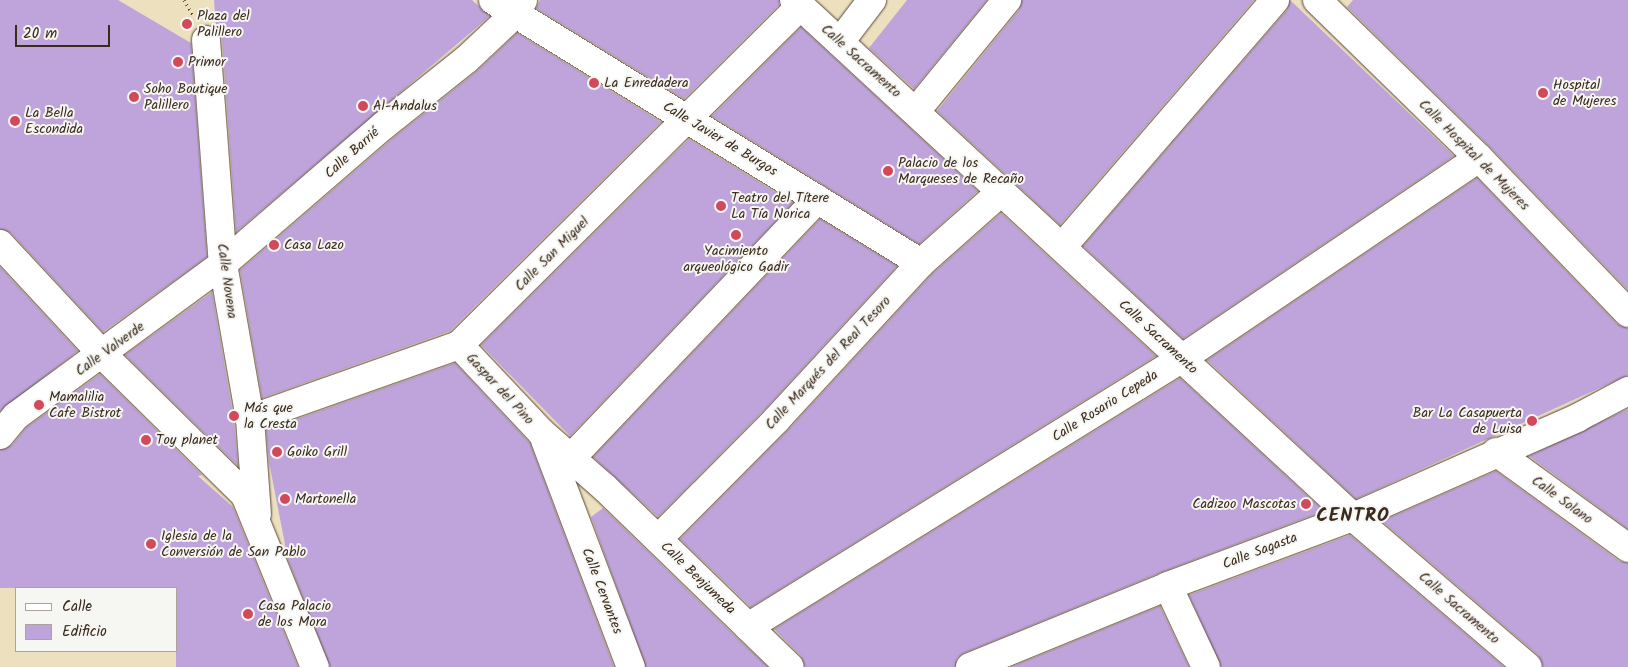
<!DOCTYPE html>
<html>
<head>
<meta charset="utf-8">
<style>
	body { margin:0 }
	#map { position:relative; width:1628px; height:667px; overflow:hidden; background:#ede0bf; font-family:Kalam,sans-serif }
	div>[style] { position:absolute }
	[style*='--x'] { left:calc(var(--x)*1px); top:calc(var(--y)*1px); width:calc(var(--w)*1px); rotate:calc(var(--a)*1deg) }
	.building>* { inset:0; background:#bfa4dc }
	.path>* { height:3px; margin-top:-1.5px; transform-origin:0; background:repeating-linear-gradient(90deg,#564536 0 1px,transparent 0 5px) }
	.roads { filter:drop-shadow(0 0 1px #564536) drop-shadow(0 0 1px #564536) }
	.minor>* { height:28px; margin:-14px; padding:0 14px; transform-origin:14px; border-radius:14px; background:#fff }
	.dots>* { width:14px; height:14px; translate:-50% -50%; box-sizing:border-box; border:2px solid #f6f6f2; border-radius:50% }
	span { translate:-50% -50%; white-space:nowrap; text-align:center; line-height:1.15; -webkit-text-stroke:4px #f6f6f2; paint-order:stroke }
	.poi-label { font-size:14px; color:#3b2a1e }
	.left { translate:0 -50%; text-align:left }
	.right { translate:-100% -50%; text-align:right }
	.street-label { font-size:14px; color:#3b2a1e }
	.district-label { font-size:19px; color:#3b2a1e; font-weight:700; letter-spacing:1px }
	.legend { position:absolute; left:15px; top:587px; width:162px; height:65px; box-sizing:border-box; background:#f6f6f2; border:1px solid #aba49d; margin:0; padding:6px 9px; list-style:none; font-size:15px; color:#3b2a1e }
	.legend li { display:flex; align-items:center; gap:10px; height:25px }
	.legend b { width:25px; border:1px solid #aba49d }
	.scale { position:absolute; left:15px; top:25px; width:95px; height:22px; box-sizing:border-box; border:2px solid #3b2a1e; border-top:0; padding-left:6px; font-size:15px; line-height:18px; white-space:nowrap; color:#3b2a1e; -webkit-text-stroke:4px #f6f6f2; paint-order:stroke }
</style>
</head>
<body>
<div id="map">
	<div class="building">
		<div style="clip-path:polygon(0 0,118px 0,191px 43px,207px 257px,103px 332px,11px 233px,0 229px)"></div>
		<div style="clip-path:polygon(214px 0,472px 0,490px 16px,236px 232px,222px 39px,216px 28px)"></div>
		<div style="clip-path:polygon(540px 0,779px 0,779px 5px,684px 99px,536px 8px)"></div>
		<div style="clip-path:polygon(907px 0,987px 0,914px 89px,869px 48px)"></div>
		<div style="clip-path:polygon(1022px 0,1254px 0,1060px 225px,937px 111px,1019px 10px)"></div>
		<div style="clip-path:polygon(1290px 0,1454px 156px,1183px 339px,1083px 246px,1287px 10px)"></div>
		<div style="clip-path:polygon(1353px 0,1628px 0,1628px 290px,1490px 147px,1347px 7px)"></div>
		<div style="clip-path:polygon(801px 27px,978px 191px,919px 244px,712px 116px)"></div>
		<div style="clip-path:polygon(517px 33px,661px 122px,450px 331px,262px 398px,240px 270px,393px 138px,477px 71px)"></div>
		<div style="clip-path:polygon(689px 139px,793px 203px,570px 436px,481px 345px)"></div>
		<div style="clip-path:polygon(1477px 178px,1617px 324px,1628px 328px,1628px 375px,1356px 499px,1207px 360px)"></div>
		<div style="clip-path:polygon(1001px 213px,1156px 356px,751px 607px,680px 539px,788px 430px,932px 274px)"></div>
		<div style="clip-path:polygon(820px 219px,897px 266px,766px 408px,658px 517px,593px 457px)"></div>
		<div style="clip-path:polygon(0 267px,78px 351px,0 411px)"></div>
		<div style="clip-path:polygon(212px 292px,234px 421px,238px 466px,125px 355px)"></div>
		<div style="clip-path:polygon(455px 363px,530px 443px,614px 667px,330px 667px,288px 560px,269px 462px,266px 430px)"></div>
		<div style="clip-path:polygon(100px 374px,202px 475px,198px 476px,233px 507px,298px 667px,176px 667px,176px 588px,0 588px,0 450px,12px 445px,27px 427px)"></div>
		<div style="clip-path:polygon(1180px 378px,1324px 511px,1162px 572px,964px 653px,957px 658px,955px 667px,805px 667px,801px 656px,774px 629px)"></div>
		<div style="clip-path:polygon(1628px 409px,1628px 529px,1529px 456px)"></div>
		<div style="clip-path:polygon(1496px 471px,1619px 561px,1628px 563px,1628px 667px,1543px 667px,1538px 655px,1382px 521px)"></div>
		<div style="clip-path:polygon(603px 508px,735px 636px,768px 667px,646px 667px,591px 517px)"></div>
		<div style="clip-path:polygon(1350px 535px,1504px 667px,1221px 667px,1189px 595px)"></div>
		<div style="clip-path:polygon(1160px 606px,1189px 667px,1011px 667px)"></div>
	</div>
	<div class="path">
		<div style="--x:184;--y:0;--w:17;--a:59"></div>
	</div>
	<div class="roads">
		<div class="minor">
			<div style="--x:493;--y:0;--w:502;--a:31.57"></div>
			<div style="--x:794;--y:0;--w:761;--a:42.76"></div>
			<div style="--x:1353;--y:517;--w:230;--a:40.6"></div>
			<div style="--x:1317;--y:0;--w:226;--a:44.3"></div>
			<div style="--x:1479;--y:158;--w:215;--a:46.1"></div>
			<div style="--x:206;--y:40;--w:225;--a:85.7"></div>
			<div style="--x:223;--y:264;--w:157;--a:80.1"></div>
			<div style="--x:250;--y:419;--w:95;--a:85.8"></div>
			<div style="--x:840;--y:42;--w:53;--a:-52.7"></div>
			<div style="--x:916;--y:111;--w:144;--a:-50.7"></div>
			<div style="--x:0;--y:244;--w:151;--a:47.1"></div>
			<div style="--x:103;--y:355;--w:199;--a:44.6"></div>
			<div style="--x:245;--y:495;--w:186;--a:67.9"></div>
			<div style="--x:1062;--y:247;--w:326;--a:-49.2"></div>
			<div style="--x:459;--y:345;--w:120;--a:46.7"></div>
			<div style="--x:541;--y:432;--w:85;--a:41.2"></div>
			<div style="--x:605;--y:488;--w:257;--a:44.1"></div>
			<div style="--x:250;--y:419;--w:222;--a:-19.5"></div>
			<div style="--x:459;--y:345;--w:481;--a:-44.8"></div>
			<div style="--x:0;--y:435;--w:25;--a:-50"></div>
			<div style="--x:16;--y:416;--w:257;--a:-36.3"></div>
			<div style="--x:223;--y:264;--w:211;--a:-40.8"></div>
			<div style="--x:383;--y:126;--w:107;--a:-38.6"></div>
			<div style="--x:467;--y:59;--w:66;--a:-43.2"></div>
			<div style="--x:515;--y:14;--w:16;--a:-60"></div>
			<div style="--x:545;--y:440;--w:243;--a:69.3"></div>
			<div style="--x:1496;--y:452;--w:163;--a:36"></div>
			<div style="--x:570;--y:459;--w:359;--a:-46.4"></div>
			<div style="--x:658;--y:539;--w:169;--a:-45.2"></div>
			<div style="--x:777;--y:419;--w:212;--a:-47.3"></div>
			<div style="--x:921;--y:263;--w:108;--a:-41.6"></div>
			<div style="--x:1168;--y:586;--w:89;--a:64.9"></div>
			<div style="--x:748;--y:627;--w:509;--a:-31.75"></div>
			<div style="--x:1181;--y:359;--w:359;--a:-34"></div>
			<div style="--x:970;--y:667;--w:214;--a:-22.2"></div>
			<div style="--x:1168;--y:586;--w:197;--a:-20.5"></div>
			<div style="--x:1353;--y:517;--w:245;--a:-23.8"></div>
			<div style="--x:1577;--y:418;--w:58;--a:-27.9"></div>
		</div>
	</div>
	<div class="dots">
		<div style="left:187px;top:24px;background:#d1495b"></div>
		<div style="left:178px;top:62px;background:#d1495b"></div>
		<div style="left:594px;top:83px;background:#d1495b"></div>
		<div style="left:1543px;top:93px;background:#d1495b"></div>
		<div style="left:134px;top:97px;background:#d1495b"></div>
		<div style="left:363px;top:106px;background:#d1495b"></div>
		<div style="left:15px;top:121px;background:#d1495b"></div>
		<div style="left:888px;top:171px;background:#d1495b"></div>
		<div style="left:721px;top:206px;background:#d1495b"></div>
		<div style="left:736px;top:235px;background:#d1495b"></div>
		<div style="left:274px;top:245px;background:#d1495b"></div>
		<div style="left:39px;top:405px;background:#d1495b"></div>
		<div style="left:234px;top:416px;background:#d1495b"></div>
		<div style="left:1532px;top:421px;background:#d1495b"></div>
		<div style="left:146px;top:440px;background:#d1495b"></div>
		<div style="left:277px;top:452px;background:#d1495b"></div>
		<div style="left:285px;top:499px;background:#d1495b"></div>
		<div style="left:1306px;top:504px;background:#d1495b"></div>
		<div style="left:151px;top:544px;background:#d1495b"></div>
		<div style="left:248px;top:614px;background:#d1495b"></div>
	</div>
	<div class="poi-label">
		<span class="left" style="left:197px;top:24px">Plaza del<br>Palillero</span>
		<span class="left" style="left:188px;top:62px">Primor</span>
		<span class="left" style="left:604px;top:83px">La Enredadera</span>
		<span class="left" style="left:1553px;top:93px">Hospital<br>de Mujeres</span>
		<span class="left" style="left:144px;top:97px">Soho Boutique<br>Palillero</span>
		<span class="left" style="left:373px;top:106px">Al-Andalus</span>
		<span class="left" style="left:25px;top:121px">La Bella<br>Escondida</span>
		<span class="left" style="left:898px;top:171px">Palacio de los<br>Marqueses de Recaño</span>
		<span class="left" style="left:731px;top:206px">Teatro del Títere<br>La Tía Norica</span>
		<span class="left" style="left:284px;top:245px">Casa Lazo</span>
		<span style="left:736px;top:259px">Yacimiento<br>arqueológico Gadir</span>
		<span class="left" style="left:49px;top:405px">Mamalilia<br>Cafe Bistrot</span>
		<span class="left" style="left:244px;top:416px">Más que<br>la Cresta</span>
		<span class="right" style="left:1522px;top:421px">Bar La Casapuerta<br>de Luisa</span>
		<span class="left" style="left:156px;top:440px">Toy planet</span>
		<span class="left" style="left:287px;top:452px">Goiko Grill</span>
		<span class="left" style="left:295px;top:499px">Martonella</span>
		<span class="right" style="left:1296px;top:504px">Cadizoo Mascotas</span>
		<span class="left" style="left:161px;top:544px">Iglesia de la<br>Conversión de San Pablo</span>
		<span class="left" style="left:258px;top:614px">Casa Palacio<br>de los Mora</span>
	</div>
	<div class="street-label">
		<span style="left:861px;top:61px;rotate:42deg">Calle Sacramento</span>
		<span style="left:720px;top:139px;rotate:31deg">Calle Javier de Burgos</span>
		<span style="left:352px;top:153px;rotate:-42deg">Calle Barrié</span>
		<span style="left:1474px;top:155px;rotate:45deg">Calle Hospital de Mujeres</span>
		<span style="left:552px;top:254px;rotate:-45deg">Calle San Miguel</span>
		<span style="left:227px;top:281px;rotate:82deg">Calle Novena</span>
		<span style="left:1158px;top:337px;rotate:43deg">Calle Sacramento</span>
		<span style="left:110px;top:349px;rotate:-36deg">Calle Valverde</span>
		<span style="left:828px;top:363px;rotate:-47deg">Calle Marqués del Real Tesoro</span>
		<span style="left:500px;top:389px;rotate:47deg">Gaspar del Pino</span>
		<span style="left:1105px;top:406px;rotate:-32deg">Calle Rosario Cepeda</span>
		<span style="left:1562px;top:500px;rotate:36deg">Calle Solano</span>
		<span style="left:1260px;top:551px;rotate:-21deg">Calle Sagasta</span>
		<span style="left:698px;top:578px;rotate:44deg">Calle Benjumeda</span>
		<span style="left:602px;top:591px;rotate:69deg">Calle Cervantes</span>
		<span style="left:1459px;top:608px;rotate:41deg">Calle Sacramento</span>
	</div>
	<div class="district-label">
		<span style="left:1353px;top:517px">CENTRO</span>
	</div>
	<ul class="legend">
	<li><b style="height:6px;background:#fff"></b>Calle</li>
	<li><b style="height:14px;background:#bfa4dc"></b>Edificio</li>
	</ul>
	<div class="scale">20 m</div>
</div>
</body>
</html>
